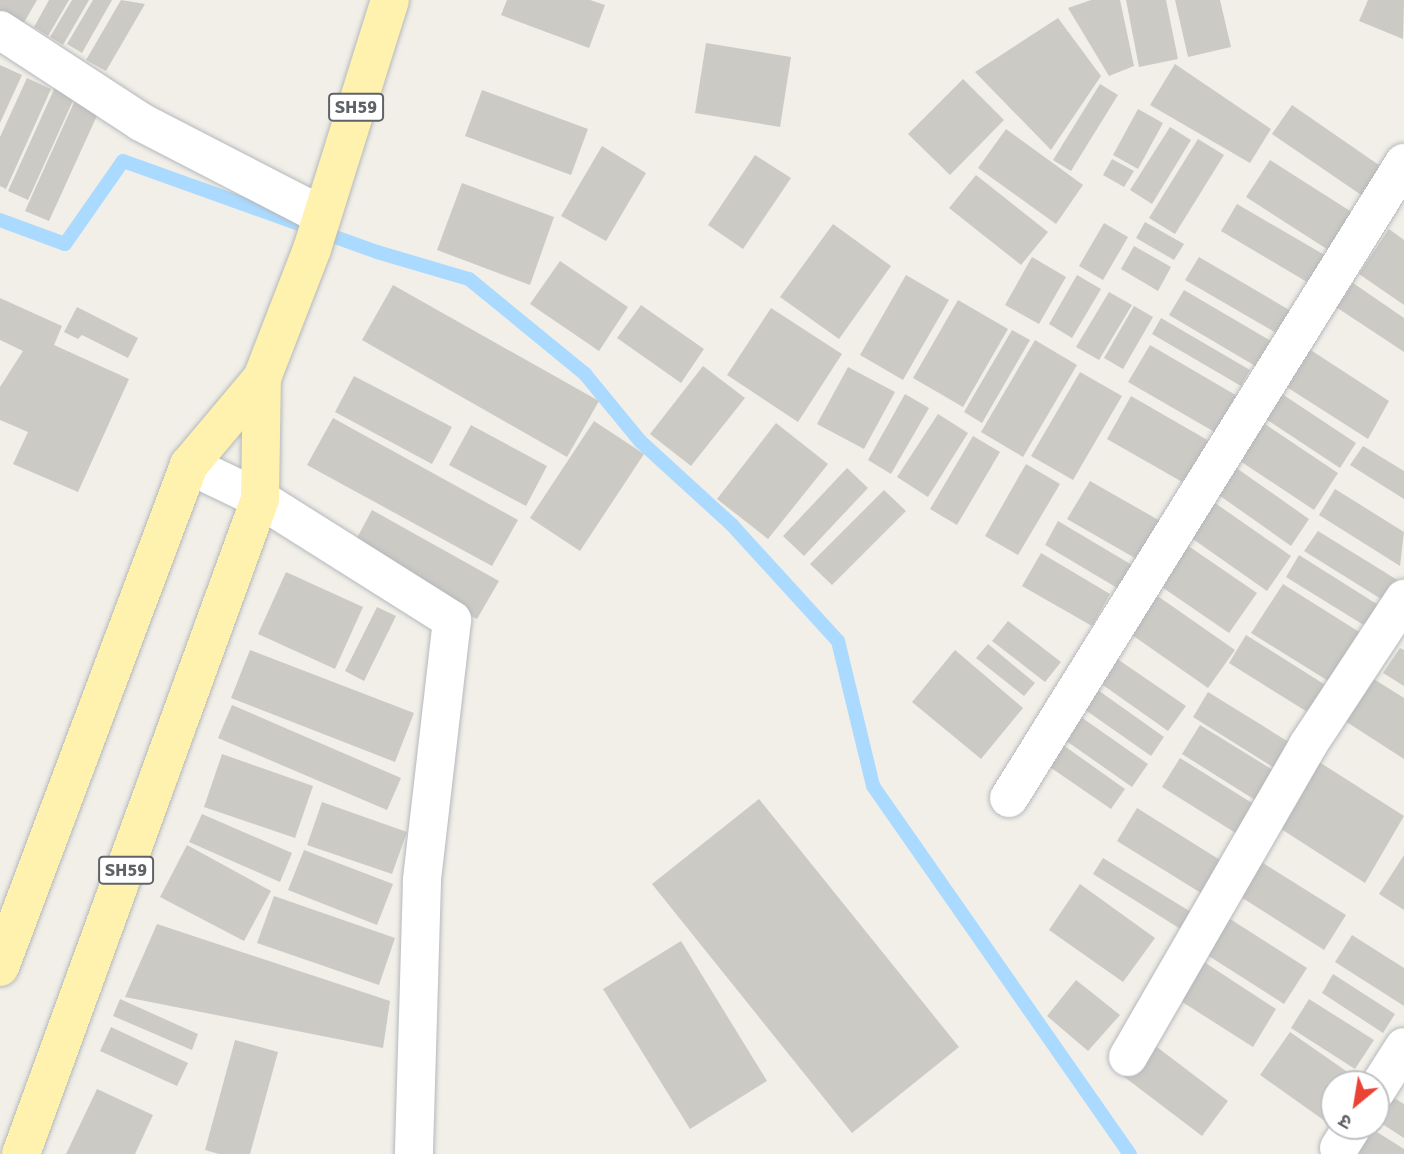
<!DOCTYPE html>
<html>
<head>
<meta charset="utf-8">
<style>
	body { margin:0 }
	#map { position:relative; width:1404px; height:1154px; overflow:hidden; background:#f1efe8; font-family:Signika,"Noto Sans Devanagari",sans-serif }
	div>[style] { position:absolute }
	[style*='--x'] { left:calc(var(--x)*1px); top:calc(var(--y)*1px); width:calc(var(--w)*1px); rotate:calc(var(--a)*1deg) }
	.stream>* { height:14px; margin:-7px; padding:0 7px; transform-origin:7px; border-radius:7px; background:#aadaff }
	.building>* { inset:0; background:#cccac5 }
	.roads { filter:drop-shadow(0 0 2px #b5b8bc) drop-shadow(0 0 2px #b5b8bc) }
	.minor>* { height:38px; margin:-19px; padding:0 19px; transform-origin:19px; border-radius:19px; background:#fff }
	.major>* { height:38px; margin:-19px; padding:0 19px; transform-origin:19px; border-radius:19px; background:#fff2af }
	span { translate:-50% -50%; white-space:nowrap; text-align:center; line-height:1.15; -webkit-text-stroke:7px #fff; paint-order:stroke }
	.shield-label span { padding:2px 5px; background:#fff; border:2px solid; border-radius:5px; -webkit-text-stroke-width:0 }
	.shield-label { font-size:18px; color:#5f6368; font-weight:700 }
	.north { position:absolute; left:1320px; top:1070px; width:70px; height:70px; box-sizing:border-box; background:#fff; border:2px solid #bfc1c3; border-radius:50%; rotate:210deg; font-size:19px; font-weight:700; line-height:28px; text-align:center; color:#5f6368 }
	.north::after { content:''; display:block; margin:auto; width:24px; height:32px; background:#ea4335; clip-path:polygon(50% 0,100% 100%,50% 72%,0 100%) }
</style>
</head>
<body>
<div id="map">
	<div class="stream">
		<div style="--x:0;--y:220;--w:69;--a:20.3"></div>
		<div style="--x:65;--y:244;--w:101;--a:-55.1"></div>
		<div style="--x:123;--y:161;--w:270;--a:19.7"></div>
		<div style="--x:377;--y:252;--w:96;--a:16.4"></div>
		<div style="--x:469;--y:279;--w:150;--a:39.3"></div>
		<div style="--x:585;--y:374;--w:87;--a:50.6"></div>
		<div style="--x:640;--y:441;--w:125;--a:42.4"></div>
		<div style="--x:732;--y:525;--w:157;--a:47.6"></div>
		<div style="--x:838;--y:641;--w:149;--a:76.4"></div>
		<div style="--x:873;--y:786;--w:449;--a:55.1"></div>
	</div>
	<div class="building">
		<div style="clip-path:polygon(0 0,37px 0,22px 26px,0 12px)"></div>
		<div style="clip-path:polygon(49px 0,69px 0,48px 36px,34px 27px)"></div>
		<div style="clip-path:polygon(72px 0,89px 0,63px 45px,50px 37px)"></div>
		<div style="clip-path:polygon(93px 0,112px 0,82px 53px,67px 44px)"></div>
		<div style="clip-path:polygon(121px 0,145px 4px,106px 71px,86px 60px)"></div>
		<div style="clip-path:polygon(507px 0,590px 0,605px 5px,589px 48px,501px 15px)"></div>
		<div style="clip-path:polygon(1091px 0,1120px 0,1134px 66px,1109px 76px,1068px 8px)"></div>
		<div style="clip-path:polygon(1126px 0,1166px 0,1178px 59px,1139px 67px)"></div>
		<div style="clip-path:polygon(1175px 0,1220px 0,1231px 47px,1188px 57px)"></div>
		<div style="clip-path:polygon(1368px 0,1404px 0,1403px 39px,1359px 21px)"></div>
		<div style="clip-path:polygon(1058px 18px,1101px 76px,1051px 150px,975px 72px)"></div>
		<div style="clip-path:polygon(706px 43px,791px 57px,780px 127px,695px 113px)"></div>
		<div style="clip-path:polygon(1175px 64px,1271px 129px,1250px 163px,1150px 105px)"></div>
		<div style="clip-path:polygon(0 65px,22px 75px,0 123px)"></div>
		<div style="clip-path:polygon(27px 78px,51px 89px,6px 189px,0 186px,0 137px)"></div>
		<div style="clip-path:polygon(963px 79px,1004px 120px,950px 175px,908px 134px)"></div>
		<div style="clip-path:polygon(1100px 84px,1118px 95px,1071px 171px,1053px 160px)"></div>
		<div style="clip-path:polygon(56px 85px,76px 94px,28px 200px,8px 191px)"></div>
		<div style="clip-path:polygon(482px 90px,588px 129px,571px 175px,465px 136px)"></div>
		<div style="clip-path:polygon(76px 98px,100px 109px,49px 221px,25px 211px)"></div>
		<div style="clip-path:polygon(1292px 105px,1389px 172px,1370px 201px,1272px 134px)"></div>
		<div style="clip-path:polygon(1138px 109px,1163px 123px,1138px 169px,1113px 155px)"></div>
		<div style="clip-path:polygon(1170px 127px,1191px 140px,1152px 204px,1130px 190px)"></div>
		<div style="clip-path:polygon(1006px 129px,1083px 185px,1056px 224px,978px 168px)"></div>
		<div style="clip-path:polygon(1198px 139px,1224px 155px,1175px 234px,1149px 218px)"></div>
		<div style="clip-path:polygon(602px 146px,646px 173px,606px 241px,561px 216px)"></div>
		<div style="clip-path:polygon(755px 155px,791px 178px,743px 249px,708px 225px)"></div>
		<div style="clip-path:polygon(1112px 159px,1134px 171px,1124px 187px,1103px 175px)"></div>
		<div style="clip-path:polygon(1270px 160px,1358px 216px,1333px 253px,1246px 197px)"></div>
		<div style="clip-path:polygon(976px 175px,1048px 232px,1021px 265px,949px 208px)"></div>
		<div style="clip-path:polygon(462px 183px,554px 217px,530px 285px,437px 250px)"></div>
		<div style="clip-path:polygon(1237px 204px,1328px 257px,1312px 285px,1221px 231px)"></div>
		<div style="clip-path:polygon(1145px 222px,1184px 244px,1174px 260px,1136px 238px)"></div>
		<div style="clip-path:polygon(1104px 223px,1128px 237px,1103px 280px,1079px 266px)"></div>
		<div style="clip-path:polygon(833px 224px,891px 266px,839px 339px,780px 297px)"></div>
		<div style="clip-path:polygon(1389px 229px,1404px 240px,1404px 305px,1359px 274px)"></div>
		<div style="clip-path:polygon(1134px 246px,1171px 267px,1158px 291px,1121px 269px)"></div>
		<div style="clip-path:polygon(1032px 257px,1066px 277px,1039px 324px,1005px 305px)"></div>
		<div style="clip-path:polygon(1199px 257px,1291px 311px,1278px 334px,1185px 280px)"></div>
		<div style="clip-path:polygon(560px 261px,628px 307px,599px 351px,530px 304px)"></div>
		<div style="clip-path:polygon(906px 275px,949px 300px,903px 380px,860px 355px)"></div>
		<div style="clip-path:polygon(1077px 275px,1101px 289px,1072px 338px,1049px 324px)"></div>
		<div style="clip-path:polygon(1353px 283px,1404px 318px,1404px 352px,1336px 307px)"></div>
		<div style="clip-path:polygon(393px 285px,599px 401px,567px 457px,362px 340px)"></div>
		<div style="clip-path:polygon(1184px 290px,1271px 341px,1257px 367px,1169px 315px)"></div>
		<div style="clip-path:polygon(1109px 292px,1132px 305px,1099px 360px,1076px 347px)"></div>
		<div style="clip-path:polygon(0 298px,62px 326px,54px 345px,129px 379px,78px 492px,13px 464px,28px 432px,0 420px,0 387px,23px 351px,0 340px)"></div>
		<div style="clip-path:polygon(958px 300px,1008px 329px,963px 407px,913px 378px)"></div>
		<div style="clip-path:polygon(641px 305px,704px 349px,681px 383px,617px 338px)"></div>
		<div style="clip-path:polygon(1134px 306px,1153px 317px,1123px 369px,1104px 358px)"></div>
		<div style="clip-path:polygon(77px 307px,138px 338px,128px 358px,82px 335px,78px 339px,64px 332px)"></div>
		<div style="clip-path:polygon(771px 308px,842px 354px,798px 422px,727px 375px)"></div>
		<div style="clip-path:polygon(1161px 318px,1250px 370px,1241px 386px,1152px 334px)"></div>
		<div style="clip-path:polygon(1012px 330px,1030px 340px,982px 423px,964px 412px)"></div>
		<div style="clip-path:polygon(1035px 340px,1077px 365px,1023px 457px,981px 432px)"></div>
		<div style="clip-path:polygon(1150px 345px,1239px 397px,1218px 434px,1128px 382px)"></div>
		<div style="clip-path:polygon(1306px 347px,1389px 401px,1368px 439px,1282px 384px)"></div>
		<div style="clip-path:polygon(703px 366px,745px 398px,691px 466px,650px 434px)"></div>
		<div style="clip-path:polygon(848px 367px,895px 392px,864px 449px,817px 424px)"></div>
		<div style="clip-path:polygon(1080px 372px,1122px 396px,1073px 480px,1031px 456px)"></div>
		<div style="clip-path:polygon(354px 376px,452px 427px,432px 464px,335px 412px)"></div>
		<div style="clip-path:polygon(1276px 390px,1356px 443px,1340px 468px,1260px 415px)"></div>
		<div style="clip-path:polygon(905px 394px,929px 408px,891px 474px,868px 460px)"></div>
		<div style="clip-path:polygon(1131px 396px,1216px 445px,1191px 487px,1107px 439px)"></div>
		<div style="clip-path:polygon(938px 414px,968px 433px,928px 497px,897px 477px)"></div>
		<div style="clip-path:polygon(333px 418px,518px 520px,492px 566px,307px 465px)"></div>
		<div style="clip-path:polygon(1256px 418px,1338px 473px,1314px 510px,1231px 455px)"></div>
		<div style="clip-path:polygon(594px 421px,644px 454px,580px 551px,530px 518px)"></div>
		<div style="clip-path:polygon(776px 423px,828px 464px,768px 539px,717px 499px)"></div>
		<div style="clip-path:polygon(471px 425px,547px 466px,526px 506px,449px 465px)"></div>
		<div style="clip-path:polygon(973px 436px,1000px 452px,957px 525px,930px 509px)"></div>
		<div style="clip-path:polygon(1363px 446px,1404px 471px,1404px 499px,1350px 465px)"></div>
		<div style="clip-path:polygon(1026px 464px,1060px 484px,1018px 555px,985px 536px)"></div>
		<div style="clip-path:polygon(1235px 467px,1309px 519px,1291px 546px,1216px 493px)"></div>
		<div style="clip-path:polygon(847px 468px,868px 488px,804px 556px,783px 536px)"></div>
		<div style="clip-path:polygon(1090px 481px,1169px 526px,1147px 565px,1067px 519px)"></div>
		<div style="clip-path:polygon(1335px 489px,1404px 532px,1400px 566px,1319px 515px)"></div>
		<div style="clip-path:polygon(884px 490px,906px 511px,832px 585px,810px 564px)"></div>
		<div style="clip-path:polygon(1205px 496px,1291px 556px,1267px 591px,1180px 530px)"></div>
		<div style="clip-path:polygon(372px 510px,499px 581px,477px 619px,351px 549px)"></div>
		<div style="clip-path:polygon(1058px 521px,1132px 565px,1119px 589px,1045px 545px)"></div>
		<div style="clip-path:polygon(1318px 531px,1399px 581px,1386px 602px,1304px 551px)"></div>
		<div style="clip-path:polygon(1184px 543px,1257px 593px,1229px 633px,1156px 583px)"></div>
		<div style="clip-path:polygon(1041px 553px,1110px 594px,1092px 626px,1022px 586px)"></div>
		<div style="clip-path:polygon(1299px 555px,1383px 608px,1370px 629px,1286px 577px)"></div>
		<div style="clip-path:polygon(286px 572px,363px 607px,335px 669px,258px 634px)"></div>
		<div style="clip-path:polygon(1283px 584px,1364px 635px,1333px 684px,1251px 633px)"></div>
		<div style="clip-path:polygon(1149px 590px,1235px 650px,1208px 688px,1122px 628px)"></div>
		<div style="clip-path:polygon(377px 607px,396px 616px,364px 681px,345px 671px)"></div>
		<div style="clip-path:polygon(1008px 621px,1061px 662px,1045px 682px,992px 641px)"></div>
		<div style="clip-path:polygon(1246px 635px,1327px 686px,1309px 713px,1229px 663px)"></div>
		<div style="clip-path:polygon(988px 644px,1035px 683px,1024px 696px,976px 658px)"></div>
		<div style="clip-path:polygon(1400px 648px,1404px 650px,1404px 686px,1383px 673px)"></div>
		<div style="clip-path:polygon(250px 650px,414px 713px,395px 762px,231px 698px)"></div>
		<div style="clip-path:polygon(955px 650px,1023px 708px,981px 759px,912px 702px)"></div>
		<div style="clip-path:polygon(1110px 654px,1186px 706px,1168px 731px,1093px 678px)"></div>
		<div style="clip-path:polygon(1369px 676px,1404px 698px,1404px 759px,1342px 719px)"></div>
		<div style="clip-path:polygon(1088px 683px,1164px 737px,1151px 756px,1074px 702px)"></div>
		<div style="clip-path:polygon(1208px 692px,1292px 744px,1276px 769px,1193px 717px)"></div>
		<div style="clip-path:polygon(232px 705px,401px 778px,387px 810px,218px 738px)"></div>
		<div style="clip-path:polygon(1071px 710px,1148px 764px,1132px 787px,1055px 733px)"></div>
		<div style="clip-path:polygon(1200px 725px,1281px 775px,1263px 805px,1182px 754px)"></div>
		<div style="clip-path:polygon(1056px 740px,1125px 789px,1111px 809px,1041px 761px)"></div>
		<div style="clip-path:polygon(222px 754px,313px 786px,295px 838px,204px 807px)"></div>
		<div style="clip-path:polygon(1180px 758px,1260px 808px,1242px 837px,1162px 787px)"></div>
		<div style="clip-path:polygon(1316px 760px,1404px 816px,1365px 883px,1275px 825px)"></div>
		<div style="clip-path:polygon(759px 799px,959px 1047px,852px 1133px,652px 884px)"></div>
		<div style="clip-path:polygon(322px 802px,407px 832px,392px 874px,307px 845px)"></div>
		<div style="clip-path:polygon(1137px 808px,1228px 865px,1209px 898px,1117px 841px)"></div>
		<div style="clip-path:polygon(202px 814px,292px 853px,280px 882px,189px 842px)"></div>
		<div style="clip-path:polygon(187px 845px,271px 891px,244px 941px,160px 897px)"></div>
		<div style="clip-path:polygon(304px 850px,393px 884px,377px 925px,288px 890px)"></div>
		<div style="clip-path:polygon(1404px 855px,1404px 910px,1379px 894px)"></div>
		<div style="clip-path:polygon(1103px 858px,1191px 912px,1182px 930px,1093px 874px)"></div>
		<div style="clip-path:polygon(1255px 858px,1346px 915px,1324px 950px,1233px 892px)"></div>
		<div style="clip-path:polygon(1080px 884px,1155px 938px,1123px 982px,1049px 930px)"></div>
		<div style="clip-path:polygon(274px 896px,395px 938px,379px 985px,257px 943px)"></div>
		<div style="clip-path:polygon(1227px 917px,1307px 968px,1284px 1004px,1204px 953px)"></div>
		<div style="clip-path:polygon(157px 924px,390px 1001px,383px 1048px,125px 997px)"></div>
		<div style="clip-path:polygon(1352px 935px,1404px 968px,1404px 1006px,1335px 962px)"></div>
		<div style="clip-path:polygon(681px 941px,767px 1081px,690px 1129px,603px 989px)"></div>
		<div style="clip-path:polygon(1201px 960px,1276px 1009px,1253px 1047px,1176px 998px)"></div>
		<div style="clip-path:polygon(1333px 974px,1395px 1014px,1383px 1033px,1322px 993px)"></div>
		<div style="clip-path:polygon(1076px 980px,1120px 1015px,1088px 1051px,1047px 1016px)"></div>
		<div style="clip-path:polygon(120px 999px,198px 1034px,192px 1050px,113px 1016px)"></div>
		<div style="clip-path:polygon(1309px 999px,1374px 1040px,1355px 1069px,1291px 1028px)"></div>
		<div style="clip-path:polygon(111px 1027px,188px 1063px,177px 1086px,100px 1051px)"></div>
		<div style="clip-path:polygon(1290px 1032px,1359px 1080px,1334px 1084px,1334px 1117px,1329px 1124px,1260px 1075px)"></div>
		<div style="clip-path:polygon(235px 1040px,278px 1052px,250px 1154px,219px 1154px,205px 1150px)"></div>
		<div style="clip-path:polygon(1149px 1041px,1228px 1101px,1202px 1136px,1123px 1076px)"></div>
		<div style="clip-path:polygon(97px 1089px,153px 1115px,135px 1154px,66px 1154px)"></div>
		<div style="clip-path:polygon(1389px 1095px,1404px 1104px,1404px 1138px,1376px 1120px)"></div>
		<div style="clip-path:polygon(1369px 1127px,1404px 1149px,1404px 1154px,1352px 1154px)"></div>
	</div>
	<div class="roads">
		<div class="minor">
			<div style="--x:0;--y:30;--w:168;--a:33.1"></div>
			<div style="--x:141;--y:122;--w:203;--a:27.3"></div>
			<div style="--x:189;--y:465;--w:79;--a:25.6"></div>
			<div style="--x:260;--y:499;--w:227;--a:32.2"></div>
			<div style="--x:452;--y:620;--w:263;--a:96.6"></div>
			<div style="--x:422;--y:881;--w:273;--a:91.7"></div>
			<div style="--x:1009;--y:798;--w:748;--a:-58.12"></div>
			<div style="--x:1128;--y:1057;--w:360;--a:-60"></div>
			<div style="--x:1308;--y:745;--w:175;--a:-56.7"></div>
			<div style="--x:1376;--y:1091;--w:52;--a:-57.5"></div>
			<div style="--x:1339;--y:1148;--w:26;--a:-58"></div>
		</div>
		<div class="major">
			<div style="--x:0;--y:967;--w:536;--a:-69.37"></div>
			<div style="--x:189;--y:465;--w:114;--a:-50"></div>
			<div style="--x:21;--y:1154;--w:697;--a:-69.95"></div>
			<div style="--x:260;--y:499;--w:121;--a:-89.1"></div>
			<div style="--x:262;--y:378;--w:138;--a:-68.8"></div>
			<div style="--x:312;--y:249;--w:261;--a:-72.6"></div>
		</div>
	</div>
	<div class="shield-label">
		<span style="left:356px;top:107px">SH59</span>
		<span style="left:126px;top:870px">SH59</span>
	</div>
	<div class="north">उ</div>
</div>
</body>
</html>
